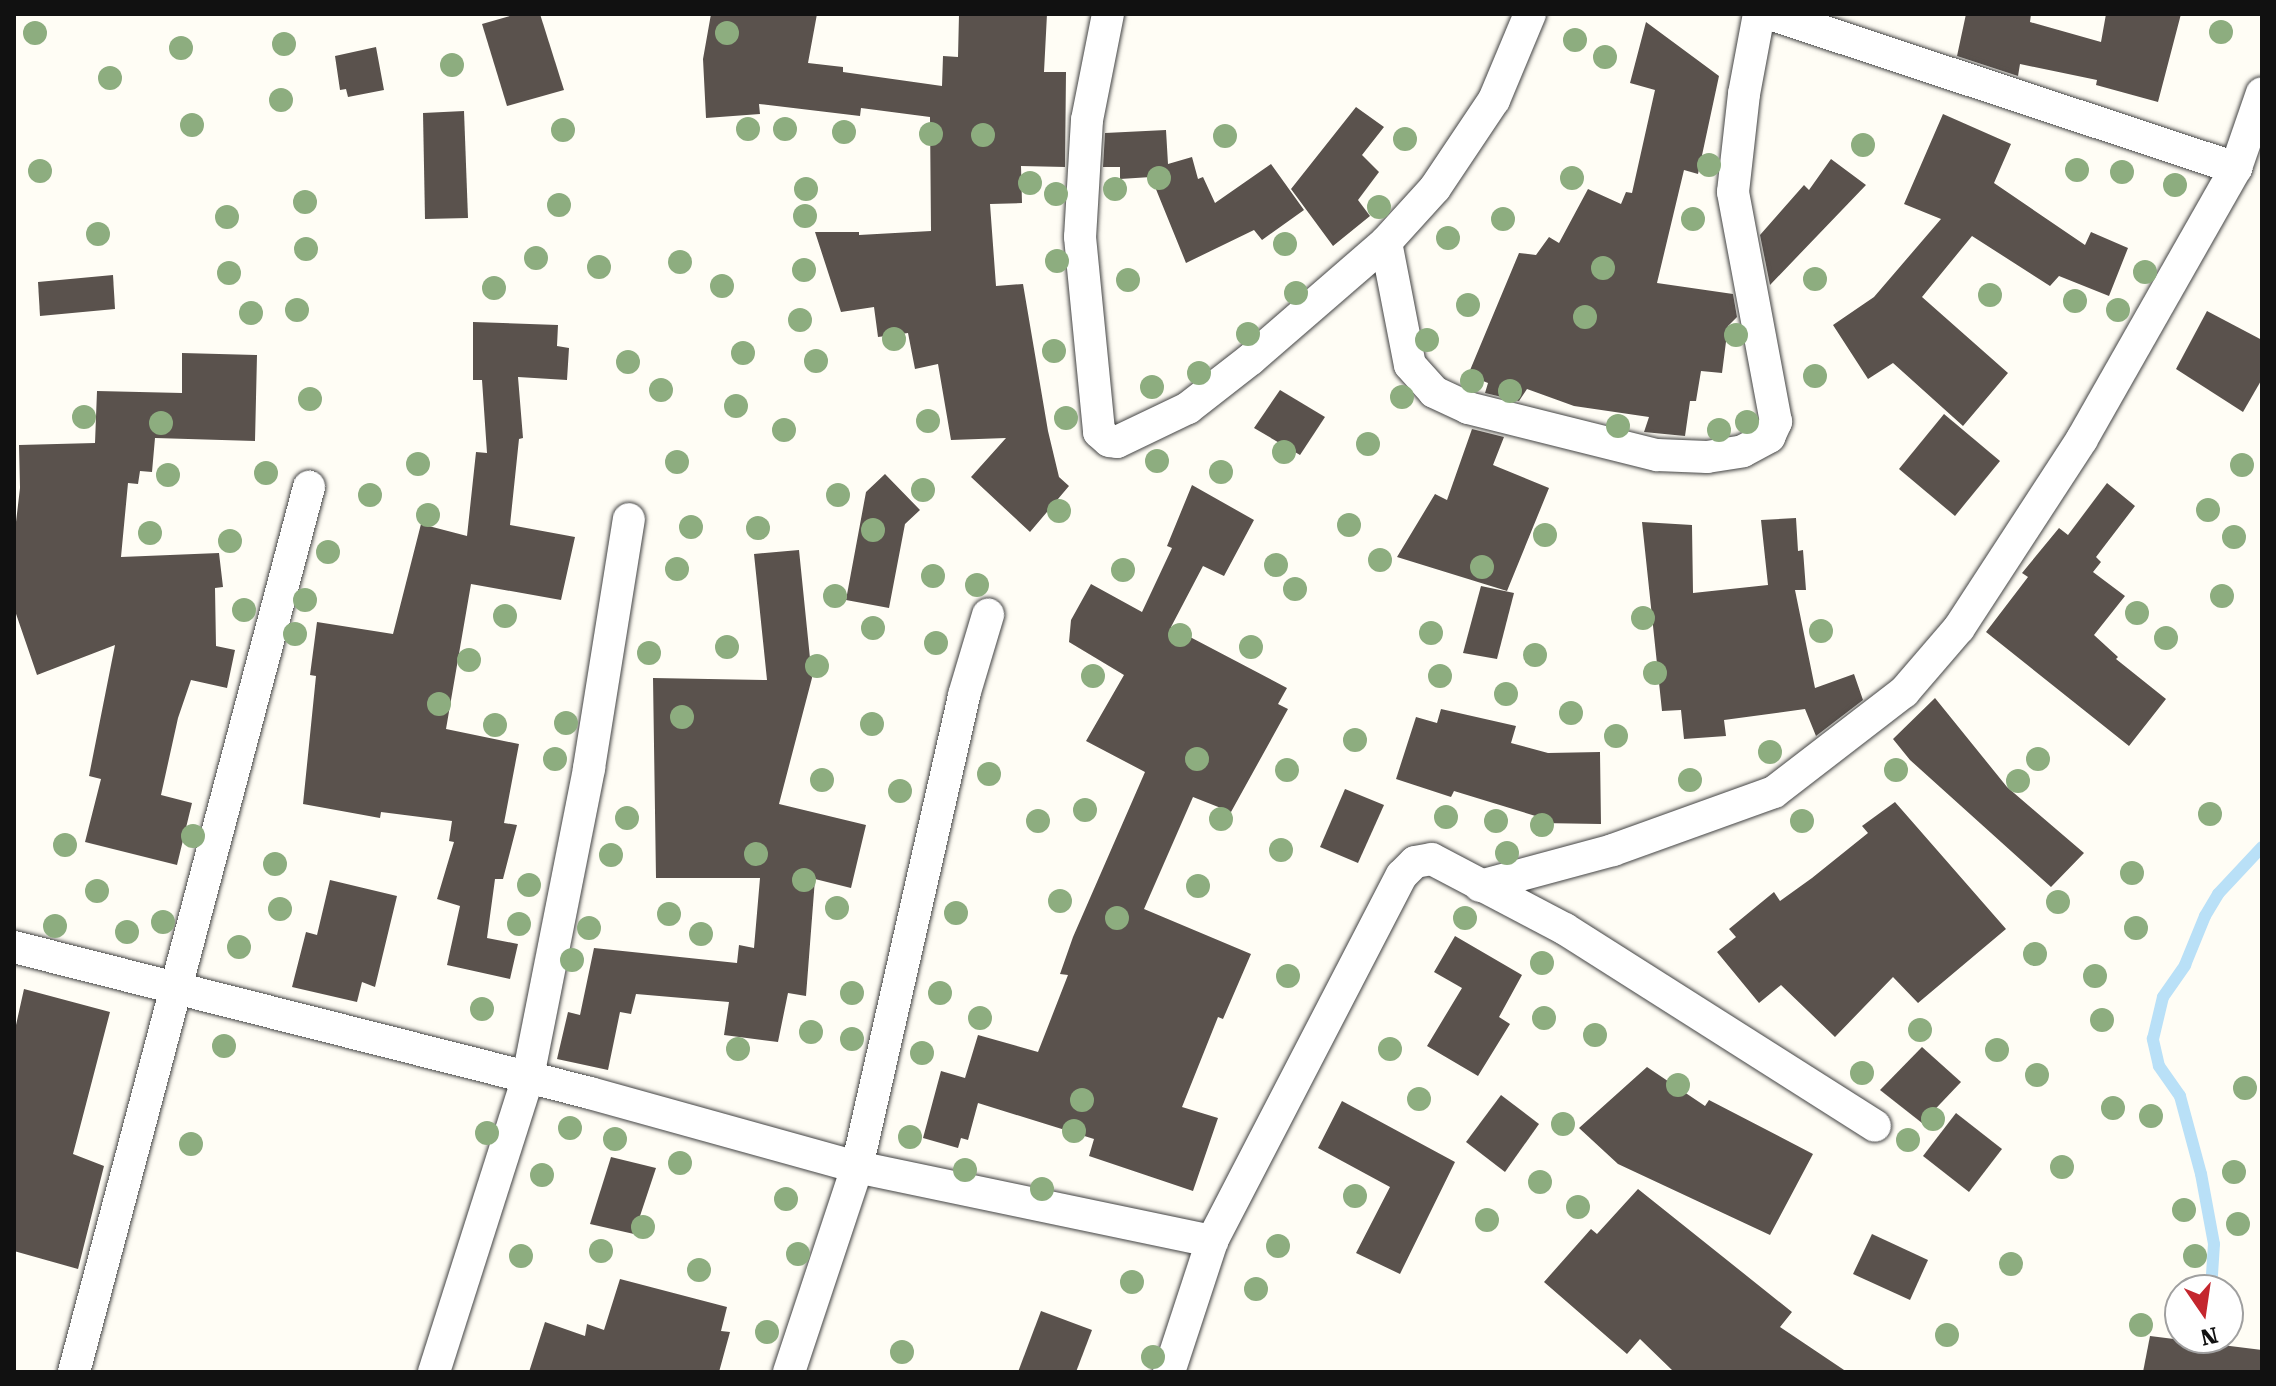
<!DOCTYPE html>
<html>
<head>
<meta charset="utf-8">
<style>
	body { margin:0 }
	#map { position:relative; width:2276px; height:1386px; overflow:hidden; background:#fffdf5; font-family:"Roboto Serif",serif }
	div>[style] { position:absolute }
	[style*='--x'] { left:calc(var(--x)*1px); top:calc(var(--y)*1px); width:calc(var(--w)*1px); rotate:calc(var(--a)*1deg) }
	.stream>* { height:12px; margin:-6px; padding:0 6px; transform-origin:6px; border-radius:6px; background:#b9e0f7 }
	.building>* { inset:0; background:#5a524d }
	.roads { filter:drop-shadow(0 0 2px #444) drop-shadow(0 0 2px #444) }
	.minor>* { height:32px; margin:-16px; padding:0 16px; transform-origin:16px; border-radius:16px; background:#fff }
	.trees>* { width:24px; height:24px; margin:-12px; border-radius:50%; background:#8dad7f }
	span { translate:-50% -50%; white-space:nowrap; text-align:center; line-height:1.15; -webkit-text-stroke:8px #fff; paint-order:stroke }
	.frame { position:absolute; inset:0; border:16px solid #111; pointer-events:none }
	.north { position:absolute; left:2164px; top:1274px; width:80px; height:80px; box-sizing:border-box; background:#fff; border:2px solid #a0a0a0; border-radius:50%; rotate:167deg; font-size:22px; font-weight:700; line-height:32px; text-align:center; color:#111 }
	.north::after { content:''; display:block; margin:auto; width:28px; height:36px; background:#c4262e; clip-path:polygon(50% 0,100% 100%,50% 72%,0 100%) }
</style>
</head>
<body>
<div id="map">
	<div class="stream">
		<div style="--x:2211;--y:1290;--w:46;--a:-86.3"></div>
		<div style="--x:2214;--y:1244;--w:71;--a:-100.5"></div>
		<div style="--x:2201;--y:1174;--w:81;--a:-105.1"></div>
		<div style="--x:2180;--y:1096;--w:37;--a:-125"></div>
		<div style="--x:2159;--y:1066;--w:28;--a:-103"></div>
		<div style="--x:2153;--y:1039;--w:43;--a:-76.6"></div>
		<div style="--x:2163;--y:997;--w:39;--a:-55"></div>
		<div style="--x:2185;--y:965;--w:53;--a:-67.8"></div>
		<div style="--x:2205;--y:916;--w:26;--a:-59"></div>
		<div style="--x:2218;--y:894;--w:64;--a:-46.9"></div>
		<div style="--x:2214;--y:1338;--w:34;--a:90"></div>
	</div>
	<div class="building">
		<div style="clip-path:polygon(517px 14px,540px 14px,564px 90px,507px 106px,482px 24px)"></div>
		<div style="clip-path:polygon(711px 14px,817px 14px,808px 63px,843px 67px,843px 72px,942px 86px,943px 56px,958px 57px,959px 14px,1047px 14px,1044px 72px,1066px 72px,1065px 167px,1021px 166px,1022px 203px,990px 204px,996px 286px,1023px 284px,1048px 431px,1059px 477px,1069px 486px,1030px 532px,971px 477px,1006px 438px,951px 440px,938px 364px,915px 369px,908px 333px,878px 337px,874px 307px,841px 312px,815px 232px,859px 232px,859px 235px,931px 231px,930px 117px,861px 108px,860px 116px,759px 104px,760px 114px,706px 118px,703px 59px)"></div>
		<div style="clip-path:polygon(1966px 14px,2031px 14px,2030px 22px,2101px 42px,2106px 14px,2181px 14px,2158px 102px,2096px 85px,2097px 80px,2020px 64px,2018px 76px,1957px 56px)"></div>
		<div style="clip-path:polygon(1646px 22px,1719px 76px,1698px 174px,1684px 170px,1657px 283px,1733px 294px,1737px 317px,1728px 326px,1722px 373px,1701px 371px,1696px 401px,1690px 401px,1685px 436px,1644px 432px,1649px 417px,1574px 406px,1527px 389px,1519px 401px,1485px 393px,1488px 383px,1468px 375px,1519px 253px,1536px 255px,1549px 237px,1559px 243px,1588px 189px,1621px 204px,1626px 192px,1632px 193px,1655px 90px,1630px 83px)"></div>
		<div style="clip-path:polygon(376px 47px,384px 90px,348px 97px,346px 89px,340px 90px,335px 56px)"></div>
		<div style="clip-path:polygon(1356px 107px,1384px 127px,1362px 155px,1379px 172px,1358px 200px,1370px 216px,1333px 246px,1291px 189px)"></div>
		<div style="clip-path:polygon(464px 111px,468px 218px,425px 219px,423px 113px)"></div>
		<div style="clip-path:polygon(1943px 114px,2011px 144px,1994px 183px,2085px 245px,2091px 232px,2128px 248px,2109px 296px,2059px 276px,2050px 286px,1972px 236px,1922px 297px,2008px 373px,1963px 426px,1893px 363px,1868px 379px,1833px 325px,1874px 297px,1941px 219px,1904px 204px)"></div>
		<div style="clip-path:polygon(1166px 130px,1168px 164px,1192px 157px,1198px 179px,1203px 177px,1215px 203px,1271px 164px,1304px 210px,1262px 240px,1254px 230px,1186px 263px,1151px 177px,1120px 179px,1120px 167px,1103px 167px,1105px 133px)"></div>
		<div style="clip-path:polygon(1831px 159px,1866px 185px,1770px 285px,1760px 235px,1804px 185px,1809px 190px)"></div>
		<div style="clip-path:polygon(113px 275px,115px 309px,40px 316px,38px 282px)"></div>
		<div style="clip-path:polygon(2207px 311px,2262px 340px,2262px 379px,2243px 412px,2176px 369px)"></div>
		<div style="clip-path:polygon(473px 322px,558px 325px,557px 346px,569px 348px,567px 380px,518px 377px,523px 438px,519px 439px,510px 525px,575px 537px,561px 600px,471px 584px,446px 729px,519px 744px,504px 823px,517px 825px,503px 879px,495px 879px,487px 938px,518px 944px,510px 979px,447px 965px,460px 906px,437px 899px,454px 842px,449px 841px,452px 821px,381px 812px,380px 818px,303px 804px,316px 676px,310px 675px,317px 622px,393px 634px,421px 524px,467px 536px,476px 452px,487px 453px,482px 380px,473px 380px)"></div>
		<div style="clip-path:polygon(182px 353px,257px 355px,255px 441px,155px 438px,152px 472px,140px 471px,138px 484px,128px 483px,121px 557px,219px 553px,223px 587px,215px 588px,216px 646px,235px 650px,227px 688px,191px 680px,178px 718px,161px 795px,192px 803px,177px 865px,85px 842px,101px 779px,89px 776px,115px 645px,37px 675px,14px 608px,14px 539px,20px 488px,19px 445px,95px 443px,97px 391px,182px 393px)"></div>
		<div style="clip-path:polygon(1280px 390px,1325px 417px,1300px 455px,1254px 428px)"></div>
		<div style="clip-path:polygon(1944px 414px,2000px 461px,1955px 516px,1899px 469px)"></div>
		<div style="clip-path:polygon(1472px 429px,1504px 437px,1493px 465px,1549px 488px,1507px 591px,1397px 557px,1435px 494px,1447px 500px)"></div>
		<div style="clip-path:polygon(885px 474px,920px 510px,905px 524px,889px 608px,846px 600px,866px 492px)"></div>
		<div style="clip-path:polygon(2107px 483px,2135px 506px,2096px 557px,2101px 562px,2093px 572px,2125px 596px,2094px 635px,2118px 657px,2116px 659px,2166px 699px,2129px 746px,1986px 632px,2028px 577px,2022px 573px,2059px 528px,2068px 535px)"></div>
		<div style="clip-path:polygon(1192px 485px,1254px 520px,1224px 576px,1203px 566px,1171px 627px,1287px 688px,1278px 704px,1288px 709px,1231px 812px,1193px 797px,1144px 909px,1251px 954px,1223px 1019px,1218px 1017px,1182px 1107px,1218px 1118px,1193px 1191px,1089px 1156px,1094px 1139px,978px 1103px,968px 1140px,961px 1138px,958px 1148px,923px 1138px,941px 1071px,965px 1078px,978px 1035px,1038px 1052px,1068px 975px,1060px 974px,1073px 937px,1145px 772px,1086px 741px,1124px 675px,1069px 642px,1071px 620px,1091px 584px,1142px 612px,1172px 548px,1167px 546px)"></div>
		<div style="clip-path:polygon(1796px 518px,1798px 551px,1803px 550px,1806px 590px,1795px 590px,1815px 688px,1854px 674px,1863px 700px,1816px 736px,1805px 709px,1724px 720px,1726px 736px,1684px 739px,1681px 710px,1662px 711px,1642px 522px,1692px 525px,1693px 593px,1768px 585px,1761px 520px)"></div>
		<div style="clip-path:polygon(799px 550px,812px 678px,779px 804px,866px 825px,851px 888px,815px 879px,806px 996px,788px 993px,778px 1042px,724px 1035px,729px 1002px,636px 994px,631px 1014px,620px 1012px,608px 1070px,557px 1059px,568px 1012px,580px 1015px,594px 948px,737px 963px,739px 945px,754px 948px,760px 878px,656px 878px,653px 678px,767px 680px,754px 554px)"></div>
		<div style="clip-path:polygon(1481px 586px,1514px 593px,1497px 659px,1463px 653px)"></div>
		<div style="clip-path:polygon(1935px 698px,2007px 787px,2084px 853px,2051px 887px,1910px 760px,1893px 739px)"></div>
		<div style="clip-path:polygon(1441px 709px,1516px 726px,1511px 743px,1548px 753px,1600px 752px,1601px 824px,1541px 823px,1542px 818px,1454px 791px,1451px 797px,1396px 779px,1416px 717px,1437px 723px)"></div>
		<div style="clip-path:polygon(1345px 789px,1384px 805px,1358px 863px,1320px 847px)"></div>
		<div style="clip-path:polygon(1895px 802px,2006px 929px,1918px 1003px,1893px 977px,1835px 1037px,1781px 985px,1759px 1003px,1717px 952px,1736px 937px,1729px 929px,1774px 892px,1780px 901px,1812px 878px,1868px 833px,1862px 826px)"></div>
		<div style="clip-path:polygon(330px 880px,397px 896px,375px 987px,362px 982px,357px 1002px,292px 987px,306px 932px,317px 935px)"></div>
		<div style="clip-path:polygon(1455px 936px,1522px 975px,1499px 1017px,1510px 1024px,1478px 1076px,1427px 1046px,1462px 988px,1434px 972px)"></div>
		<div style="clip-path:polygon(24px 989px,110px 1012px,73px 1154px,104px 1166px,78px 1269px,14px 1251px,14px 1034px)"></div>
		<div style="clip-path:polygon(1922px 1047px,1961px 1082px,1922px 1123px,1880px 1090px)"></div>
		<div style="clip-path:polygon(1647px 1067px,1705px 1106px,1709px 1100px,1813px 1154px,1770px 1235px,1618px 1164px,1579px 1128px)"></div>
		<div style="clip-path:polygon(1501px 1095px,1539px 1124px,1505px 1172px,1466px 1142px)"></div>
		<div style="clip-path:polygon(1342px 1101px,1455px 1162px,1400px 1274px,1356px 1253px,1390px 1187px,1318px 1148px)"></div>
		<div style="clip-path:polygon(1956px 1113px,2002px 1149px,1969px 1192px,1923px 1156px)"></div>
		<div style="clip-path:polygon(611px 1157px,656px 1168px,634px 1234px,590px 1224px)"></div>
		<div style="clip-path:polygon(1638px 1189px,1792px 1312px,1780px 1327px,1847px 1372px,1674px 1372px,1640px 1339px,1627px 1354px,1544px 1282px,1591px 1229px,1597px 1234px)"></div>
		<div style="clip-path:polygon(1872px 1234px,1928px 1260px,1910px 1300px,1853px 1274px)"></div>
		<div style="clip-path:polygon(620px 1279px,727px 1307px,721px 1331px,730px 1332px,719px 1372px,529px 1372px,545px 1322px,585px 1336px,587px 1324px,604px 1330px)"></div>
		<div style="clip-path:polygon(1041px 1311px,1092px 1330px,1076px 1372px,1018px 1372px)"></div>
		<div style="clip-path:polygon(2150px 1336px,2262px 1350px,2262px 1372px,2143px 1372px)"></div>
	</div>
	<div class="roads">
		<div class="minor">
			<div style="--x:1108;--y:14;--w:108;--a:101.2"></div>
			<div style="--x:1087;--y:120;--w:117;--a:93.4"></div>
			<div style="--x:1080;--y:237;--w:196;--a:84.4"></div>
			<div style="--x:1099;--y:432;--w:13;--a:42"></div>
			<div style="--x:1109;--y:441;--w:8;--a:7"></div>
			<div style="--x:1117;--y:442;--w:79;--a:-25.6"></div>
			<div style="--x:1188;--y:408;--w:80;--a:-37.9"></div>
			<div style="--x:1251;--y:359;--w:179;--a:-40.9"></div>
			<div style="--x:1386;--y:242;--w:73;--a:-47.8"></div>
			<div style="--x:1435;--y:188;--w:106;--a:-56.2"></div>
			<div style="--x:1494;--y:100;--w:93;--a:-67.3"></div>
			<div style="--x:1770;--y:14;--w:491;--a:18.3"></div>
			<div style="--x:1386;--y:242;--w:125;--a:79"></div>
			<div style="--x:1410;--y:365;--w:36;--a:48"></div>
			<div style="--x:1434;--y:392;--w:38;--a:25"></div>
			<div style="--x:1468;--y:408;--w:195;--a:14"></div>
			<div style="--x:1657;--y:455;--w:50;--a:2.3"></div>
			<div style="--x:1707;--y:457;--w:36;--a:-9"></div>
			<div style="--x:1743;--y:451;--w:30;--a:-28"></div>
			<div style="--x:1769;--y:437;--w:17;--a:-65"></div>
			<div style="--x:1776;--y:422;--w:234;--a:-100.6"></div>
			<div style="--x:1733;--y:192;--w:99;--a:-83.6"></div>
			<div style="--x:1744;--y:94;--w:81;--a:-79.4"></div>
			<div style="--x:1480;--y:886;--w:138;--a:-15.1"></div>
			<div style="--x:1613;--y:850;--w:171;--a:-19.8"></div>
			<div style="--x:1774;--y:792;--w:164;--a:-37.6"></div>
			<div style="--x:1904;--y:692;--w:84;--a:-49.3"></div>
			<div style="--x:1959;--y:628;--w:225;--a:-56.9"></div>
			<div style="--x:2082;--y:439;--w:312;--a:-60.4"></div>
			<div style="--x:2236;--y:168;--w:79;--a:-70.9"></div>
			<div style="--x:14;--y:947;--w:594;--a:14.22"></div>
			<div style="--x:590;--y:1093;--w:277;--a:15.5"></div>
			<div style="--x:857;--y:1167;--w:363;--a:11.8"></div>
			<div style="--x:74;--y:1372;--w:916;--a:-75.13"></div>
			<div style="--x:434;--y:1372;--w:310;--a:-72.3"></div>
			<div style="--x:528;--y:1077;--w:315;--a:-78.8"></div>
			<div style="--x:589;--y:768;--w:252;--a:-80.9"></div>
			<div style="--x:789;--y:1372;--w:216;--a:-71.6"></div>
			<div style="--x:857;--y:1167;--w:484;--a:-77.2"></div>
			<div style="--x:964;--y:695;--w:84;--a:-73.3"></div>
			<div style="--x:1169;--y:1372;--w:138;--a:-71.8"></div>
			<div style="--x:1212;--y:1241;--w:412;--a:-62.6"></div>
			<div style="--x:1402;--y:875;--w:18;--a:-45"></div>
			<div style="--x:1415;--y:862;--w:17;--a:-10"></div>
			<div style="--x:1432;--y:859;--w:150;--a:27.8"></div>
			<div style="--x:1565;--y:929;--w:367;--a:32.4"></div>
		</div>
	</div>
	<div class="trees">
		<div style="left:2221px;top:32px"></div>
		<div style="left:35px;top:33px"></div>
		<div style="left:727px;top:33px"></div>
		<div style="left:1575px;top:40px"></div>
		<div style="left:284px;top:44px"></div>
		<div style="left:181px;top:48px"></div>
		<div style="left:1605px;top:57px"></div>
		<div style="left:452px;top:65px"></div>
		<div style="left:110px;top:78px"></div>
		<div style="left:281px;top:100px"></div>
		<div style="left:192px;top:125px"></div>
		<div style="left:748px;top:129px"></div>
		<div style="left:785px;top:129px"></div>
		<div style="left:563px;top:130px"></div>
		<div style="left:844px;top:132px"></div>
		<div style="left:931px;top:134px"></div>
		<div style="left:983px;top:135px"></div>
		<div style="left:1225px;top:136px"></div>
		<div style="left:1405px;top:139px"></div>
		<div style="left:1863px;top:145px"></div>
		<div style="left:1709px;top:165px"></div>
		<div style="left:2077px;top:170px"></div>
		<div style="left:40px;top:171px"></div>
		<div style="left:2122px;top:172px"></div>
		<div style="left:1159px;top:178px"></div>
		<div style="left:1572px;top:178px"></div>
		<div style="left:1030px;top:183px"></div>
		<div style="left:2175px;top:185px"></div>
		<div style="left:806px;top:189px"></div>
		<div style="left:1115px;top:189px"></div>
		<div style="left:1056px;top:194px"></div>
		<div style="left:305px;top:202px"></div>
		<div style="left:559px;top:205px"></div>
		<div style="left:1379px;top:207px"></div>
		<div style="left:805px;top:216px"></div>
		<div style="left:227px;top:217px"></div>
		<div style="left:1503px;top:219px"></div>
		<div style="left:1693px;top:219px"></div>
		<div style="left:98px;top:234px"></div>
		<div style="left:1448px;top:238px"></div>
		<div style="left:1285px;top:244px"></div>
		<div style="left:306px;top:249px"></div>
		<div style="left:536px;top:258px"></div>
		<div style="left:1057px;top:261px"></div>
		<div style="left:680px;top:262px"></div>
		<div style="left:599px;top:267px"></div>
		<div style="left:1603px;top:268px"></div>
		<div style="left:804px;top:270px"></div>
		<div style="left:2145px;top:272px"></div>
		<div style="left:229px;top:273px"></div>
		<div style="left:1815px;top:279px"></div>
		<div style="left:1128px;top:280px"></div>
		<div style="left:722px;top:286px"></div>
		<div style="left:494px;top:288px"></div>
		<div style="left:1296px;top:293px"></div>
		<div style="left:1990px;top:295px"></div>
		<div style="left:2075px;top:301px"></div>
		<div style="left:1468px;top:305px"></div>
		<div style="left:297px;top:310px"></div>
		<div style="left:2118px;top:310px"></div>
		<div style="left:251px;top:313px"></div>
		<div style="left:1585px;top:317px"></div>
		<div style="left:800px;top:320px"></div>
		<div style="left:1248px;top:334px"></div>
		<div style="left:1736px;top:335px"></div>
		<div style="left:894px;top:339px"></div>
		<div style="left:1427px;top:340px"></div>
		<div style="left:1054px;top:351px"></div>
		<div style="left:743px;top:353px"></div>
		<div style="left:816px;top:361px"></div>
		<div style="left:628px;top:362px"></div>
		<div style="left:1199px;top:373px"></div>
		<div style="left:1815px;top:376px"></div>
		<div style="left:1472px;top:381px"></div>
		<div style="left:1152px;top:387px"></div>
		<div style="left:661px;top:390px"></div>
		<div style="left:1510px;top:391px"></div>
		<div style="left:1402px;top:397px"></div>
		<div style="left:310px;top:399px"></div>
		<div style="left:736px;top:406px"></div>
		<div style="left:84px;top:417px"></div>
		<div style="left:1066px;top:418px"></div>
		<div style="left:928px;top:421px"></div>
		<div style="left:1747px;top:422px"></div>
		<div style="left:161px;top:423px"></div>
		<div style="left:1618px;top:426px"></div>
		<div style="left:784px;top:430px"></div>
		<div style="left:1719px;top:430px"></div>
		<div style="left:1368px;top:444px"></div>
		<div style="left:1284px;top:452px"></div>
		<div style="left:1157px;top:461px"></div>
		<div style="left:677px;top:462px"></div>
		<div style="left:418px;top:464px"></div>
		<div style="left:2242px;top:465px"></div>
		<div style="left:1221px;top:472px"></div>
		<div style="left:266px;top:473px"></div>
		<div style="left:168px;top:475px"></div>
		<div style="left:923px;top:490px"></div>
		<div style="left:370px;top:495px"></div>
		<div style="left:838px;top:495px"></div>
		<div style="left:2208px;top:510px"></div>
		<div style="left:1059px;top:511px"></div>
		<div style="left:428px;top:515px"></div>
		<div style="left:1349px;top:525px"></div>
		<div style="left:691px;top:527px"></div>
		<div style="left:758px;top:528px"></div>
		<div style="left:873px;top:530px"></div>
		<div style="left:150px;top:533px"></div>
		<div style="left:1545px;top:535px"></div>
		<div style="left:2234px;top:537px"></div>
		<div style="left:230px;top:541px"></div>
		<div style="left:328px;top:552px"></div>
		<div style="left:1380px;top:560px"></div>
		<div style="left:1276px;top:565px"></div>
		<div style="left:1482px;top:567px"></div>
		<div style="left:677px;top:569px"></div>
		<div style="left:1123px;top:570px"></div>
		<div style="left:933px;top:576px"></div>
		<div style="left:977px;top:585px"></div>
		<div style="left:1295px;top:589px"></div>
		<div style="left:835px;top:596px"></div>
		<div style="left:2222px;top:596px"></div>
		<div style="left:305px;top:600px"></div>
		<div style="left:244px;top:610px"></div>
		<div style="left:2137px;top:613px"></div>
		<div style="left:505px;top:616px"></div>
		<div style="left:1643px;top:618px"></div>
		<div style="left:873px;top:628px"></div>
		<div style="left:1821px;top:631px"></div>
		<div style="left:1431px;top:633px"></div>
		<div style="left:295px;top:634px"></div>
		<div style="left:1180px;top:635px"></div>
		<div style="left:2166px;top:638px"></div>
		<div style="left:936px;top:643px"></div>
		<div style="left:727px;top:647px"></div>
		<div style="left:1251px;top:647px"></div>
		<div style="left:649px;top:653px"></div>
		<div style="left:1535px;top:655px"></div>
		<div style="left:469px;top:660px"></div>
		<div style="left:817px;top:666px"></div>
		<div style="left:1655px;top:673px"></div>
		<div style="left:1093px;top:676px"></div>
		<div style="left:1440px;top:676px"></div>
		<div style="left:1506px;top:694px"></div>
		<div style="left:439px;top:704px"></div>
		<div style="left:1571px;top:713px"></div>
		<div style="left:682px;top:717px"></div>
		<div style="left:566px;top:723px"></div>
		<div style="left:872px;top:724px"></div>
		<div style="left:495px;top:725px"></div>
		<div style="left:1616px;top:736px"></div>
		<div style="left:1355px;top:740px"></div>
		<div style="left:1770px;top:752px"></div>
		<div style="left:555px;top:759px"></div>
		<div style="left:1197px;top:759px"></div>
		<div style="left:2038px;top:759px"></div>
		<div style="left:1287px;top:770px"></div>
		<div style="left:1896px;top:770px"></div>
		<div style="left:989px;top:774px"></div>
		<div style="left:822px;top:780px"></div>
		<div style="left:1690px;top:780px"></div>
		<div style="left:2018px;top:781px"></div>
		<div style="left:900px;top:791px"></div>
		<div style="left:1085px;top:810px"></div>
		<div style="left:2210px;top:814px"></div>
		<div style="left:1446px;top:817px"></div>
		<div style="left:627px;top:818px"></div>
		<div style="left:1221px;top:819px"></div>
		<div style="left:1038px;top:821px"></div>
		<div style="left:1496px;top:821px"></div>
		<div style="left:1802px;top:821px"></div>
		<div style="left:1542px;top:825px"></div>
		<div style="left:193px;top:836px"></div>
		<div style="left:65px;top:845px"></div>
		<div style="left:1281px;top:850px"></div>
		<div style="left:1507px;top:853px"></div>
		<div style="left:756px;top:854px"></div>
		<div style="left:611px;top:855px"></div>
		<div style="left:275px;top:864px"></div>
		<div style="left:2132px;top:873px"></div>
		<div style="left:804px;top:880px"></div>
		<div style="left:529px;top:885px"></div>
		<div style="left:1198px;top:886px"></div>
		<div style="left:97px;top:891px"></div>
		<div style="left:1060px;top:901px"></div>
		<div style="left:2058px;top:902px"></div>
		<div style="left:837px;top:908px"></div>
		<div style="left:280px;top:909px"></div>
		<div style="left:956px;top:913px"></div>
		<div style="left:669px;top:914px"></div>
		<div style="left:1117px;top:918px"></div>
		<div style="left:1465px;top:918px"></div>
		<div style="left:163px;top:922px"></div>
		<div style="left:519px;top:924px"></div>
		<div style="left:55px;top:926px"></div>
		<div style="left:589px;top:928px"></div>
		<div style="left:2136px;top:928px"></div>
		<div style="left:127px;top:932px"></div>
		<div style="left:701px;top:934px"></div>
		<div style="left:239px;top:947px"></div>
		<div style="left:2035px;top:954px"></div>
		<div style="left:572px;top:960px"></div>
		<div style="left:1542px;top:963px"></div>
		<div style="left:1288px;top:976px"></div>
		<div style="left:2095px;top:976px"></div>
		<div style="left:852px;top:993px"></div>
		<div style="left:940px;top:993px"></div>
		<div style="left:482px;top:1009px"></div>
		<div style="left:980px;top:1018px"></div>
		<div style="left:1544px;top:1018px"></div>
		<div style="left:2102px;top:1020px"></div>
		<div style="left:1920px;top:1030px"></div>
		<div style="left:811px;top:1032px"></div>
		<div style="left:1595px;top:1035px"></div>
		<div style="left:852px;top:1039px"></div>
		<div style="left:224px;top:1046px"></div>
		<div style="left:738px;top:1049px"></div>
		<div style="left:1390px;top:1049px"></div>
		<div style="left:1997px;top:1050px"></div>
		<div style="left:922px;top:1053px"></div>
		<div style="left:1862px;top:1073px"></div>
		<div style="left:2037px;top:1075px"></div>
		<div style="left:1678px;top:1085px"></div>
		<div style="left:2245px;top:1088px"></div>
		<div style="left:1419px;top:1099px"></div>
		<div style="left:1082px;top:1100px"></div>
		<div style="left:2113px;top:1108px"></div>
		<div style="left:2151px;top:1116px"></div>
		<div style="left:1933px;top:1119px"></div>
		<div style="left:1563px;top:1124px"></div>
		<div style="left:570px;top:1128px"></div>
		<div style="left:1074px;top:1131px"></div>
		<div style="left:487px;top:1133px"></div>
		<div style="left:910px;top:1137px"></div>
		<div style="left:615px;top:1139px"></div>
		<div style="left:1908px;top:1140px"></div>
		<div style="left:191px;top:1144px"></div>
		<div style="left:680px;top:1163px"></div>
		<div style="left:2062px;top:1167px"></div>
		<div style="left:965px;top:1170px"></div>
		<div style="left:2234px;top:1172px"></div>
		<div style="left:542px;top:1175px"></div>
		<div style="left:1540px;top:1182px"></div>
		<div style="left:1042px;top:1189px"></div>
		<div style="left:1355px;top:1196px"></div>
		<div style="left:786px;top:1199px"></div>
		<div style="left:1578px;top:1207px"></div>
		<div style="left:2184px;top:1210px"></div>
		<div style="left:1487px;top:1220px"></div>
		<div style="left:2238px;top:1224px"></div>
		<div style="left:643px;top:1227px"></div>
		<div style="left:1278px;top:1246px"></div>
		<div style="left:601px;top:1251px"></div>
		<div style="left:798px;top:1254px"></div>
		<div style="left:521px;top:1256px"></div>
		<div style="left:2195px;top:1256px"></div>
		<div style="left:2011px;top:1264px"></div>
		<div style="left:699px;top:1270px"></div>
		<div style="left:1132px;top:1282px"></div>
		<div style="left:1256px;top:1289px"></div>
		<div style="left:2141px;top:1325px"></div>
		<div style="left:767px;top:1332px"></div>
		<div style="left:1947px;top:1335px"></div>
		<div style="left:902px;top:1352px"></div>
		<div style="left:1153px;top:1357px"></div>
	</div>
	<div class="frame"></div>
	<div class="north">N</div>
</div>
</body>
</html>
